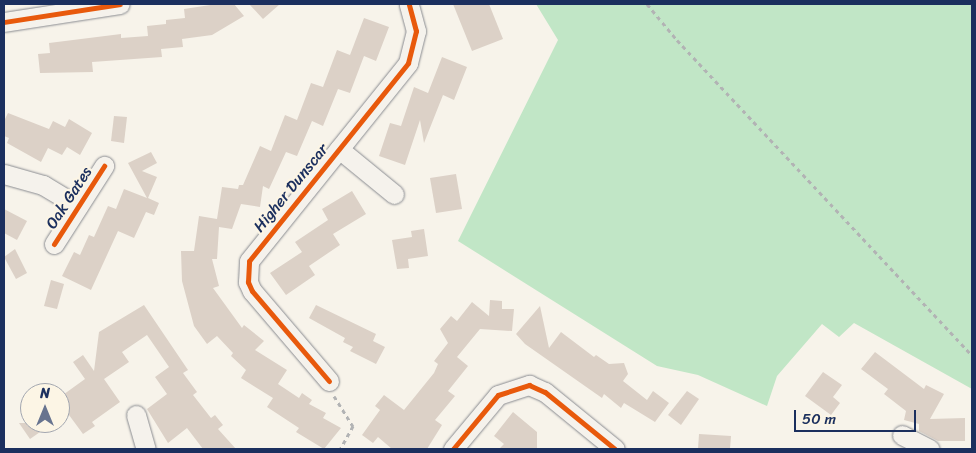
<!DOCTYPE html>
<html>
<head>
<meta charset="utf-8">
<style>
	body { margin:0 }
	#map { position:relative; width:976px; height:453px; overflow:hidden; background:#f7f3ea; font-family:Sriracha,sans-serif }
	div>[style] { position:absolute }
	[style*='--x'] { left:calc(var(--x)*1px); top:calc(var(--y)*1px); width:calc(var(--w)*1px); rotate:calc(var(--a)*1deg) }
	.green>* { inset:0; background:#c1e6c6 }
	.building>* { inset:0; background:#dcd1c7 }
	.path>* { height:3px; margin-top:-1.5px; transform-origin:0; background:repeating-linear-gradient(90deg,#b2b3b4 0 4px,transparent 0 8px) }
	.roads { filter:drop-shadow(0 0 1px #8a8c91) drop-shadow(0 0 1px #8a8c91) }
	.minor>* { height:19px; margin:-9.5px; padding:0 9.5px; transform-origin:9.5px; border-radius:9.5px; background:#f5f2ec }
	.cycleway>* { height:5px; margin:-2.5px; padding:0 2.5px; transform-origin:2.5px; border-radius:2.5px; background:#e8590c }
	span { translate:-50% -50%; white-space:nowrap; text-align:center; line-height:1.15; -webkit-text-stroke:4.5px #fcf5e5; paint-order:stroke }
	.street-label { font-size:16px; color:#1b2f5e }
	.frame { position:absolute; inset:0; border:5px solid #1b2f5e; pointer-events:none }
	.north { position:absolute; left:20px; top:383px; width:50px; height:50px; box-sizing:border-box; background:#fcf5e5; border:1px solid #a2a6af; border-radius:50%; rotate:0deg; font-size:14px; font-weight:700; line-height:20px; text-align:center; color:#1b2f5e }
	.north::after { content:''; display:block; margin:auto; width:18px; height:22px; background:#68748f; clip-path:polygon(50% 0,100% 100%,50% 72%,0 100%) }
	.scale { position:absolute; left:794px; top:410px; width:122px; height:22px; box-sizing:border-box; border:2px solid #1b2f5e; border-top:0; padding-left:6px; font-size:15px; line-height:18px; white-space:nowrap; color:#1b2f5e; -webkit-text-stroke:4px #fcf5e5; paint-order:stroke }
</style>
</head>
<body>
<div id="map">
	<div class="green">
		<div style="clip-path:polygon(536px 4px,972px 4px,972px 389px,854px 323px,839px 337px,822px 324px,777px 376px,767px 406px,698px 375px,657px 366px,458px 241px,558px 40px)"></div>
	</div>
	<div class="building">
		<div style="clip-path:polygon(217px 4px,234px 4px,244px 16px,212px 35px,182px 39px,183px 47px,161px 49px,162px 57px,92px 62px,93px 72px,40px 73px,38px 54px,50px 53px,49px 43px,121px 34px,121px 38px,148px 36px,147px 26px,166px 24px,166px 20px,185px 18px,184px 9px)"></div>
		<div style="clip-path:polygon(249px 4px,280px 4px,263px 19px)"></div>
		<div style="clip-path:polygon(453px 4px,489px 4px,503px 39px,472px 51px)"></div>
		<div style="clip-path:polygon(364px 18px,389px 27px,376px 61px,364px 56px,350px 93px,338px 89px,323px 126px,312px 121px,297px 156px,286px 152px,269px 189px,263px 186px,260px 207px,241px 204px,232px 229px,219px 227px,217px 259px,212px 259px,219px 286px,213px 288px,242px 328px,244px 325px,264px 341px,255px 350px,287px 370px,278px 384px,299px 398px,302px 393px,312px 400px,309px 404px,326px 413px,323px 418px,341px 428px,324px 449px,296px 432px,299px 428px,267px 407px,273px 398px,241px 378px,246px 370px,231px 356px,233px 353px,217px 336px,207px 344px,194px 326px,182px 281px,181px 251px,194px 251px,199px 216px,217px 219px,222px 187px,238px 189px,239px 185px,243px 185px,260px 146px,271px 151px,285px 115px,297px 120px,311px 83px,323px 87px,337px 50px,350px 55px)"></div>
		<div style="clip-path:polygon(442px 57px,467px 67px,454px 100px,443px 95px,424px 143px,420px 120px,405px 165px,379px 156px,390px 123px,401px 126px,414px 87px,428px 93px)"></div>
		<div style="clip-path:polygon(8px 113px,49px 129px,53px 121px,65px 127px,69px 119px,92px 133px,80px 155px,67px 147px,62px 155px,48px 148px,41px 162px,7px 143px,9px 138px,4px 136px,4px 121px)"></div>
		<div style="clip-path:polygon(114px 116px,127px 117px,124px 143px,111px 141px)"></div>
		<div style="clip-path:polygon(151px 152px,157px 163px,142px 171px,157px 177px,148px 198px,159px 203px,154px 215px,146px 212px,134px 238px,118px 231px,91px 290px,62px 276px,74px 252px,80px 255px,89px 235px,94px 237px,108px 206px,116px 209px,124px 189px,147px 198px,128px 163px)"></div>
		<div style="clip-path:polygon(456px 174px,462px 209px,436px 213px,430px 178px)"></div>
		<div style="clip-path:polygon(352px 191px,366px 214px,333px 234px,340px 245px,309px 266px,315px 275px,286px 295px,270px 273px,302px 252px,295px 242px,328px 220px,322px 209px)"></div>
		<div style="clip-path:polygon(4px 209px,27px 221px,17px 240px,4px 233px)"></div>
		<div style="clip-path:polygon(424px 229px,428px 256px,408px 259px,409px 268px,397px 269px,392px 240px,412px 237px,411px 231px)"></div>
		<div style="clip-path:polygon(15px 249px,27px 273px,16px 279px,4px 257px)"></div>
		<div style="clip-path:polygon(51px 280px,64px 284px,57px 309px,44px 306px)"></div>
		<div style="clip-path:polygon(490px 300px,502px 301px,502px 309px,514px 309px,512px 331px,480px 329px,457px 357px,468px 366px,448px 391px,455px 396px,435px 420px,442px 425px,427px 449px,392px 449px,378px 437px,373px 443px,362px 435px,380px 410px,375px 406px,384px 395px,404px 410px,434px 373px,438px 364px,434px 361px,448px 343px,440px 329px,451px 316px,457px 321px,472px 302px,489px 316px)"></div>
		<div style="clip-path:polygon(144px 305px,188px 370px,183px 373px,197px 392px,193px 395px,211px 418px,215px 415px,223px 425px,218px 429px,236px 449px,203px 449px,187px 428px,168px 443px,147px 409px,167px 394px,155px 377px,169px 367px,147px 335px,122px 352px,129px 362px,104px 379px,120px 402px,92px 422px,95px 426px,83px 434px,69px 415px,60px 422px,60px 397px,85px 379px,73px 362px,83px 355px,94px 371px,99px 332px)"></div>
		<div style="clip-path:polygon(316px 305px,376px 334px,373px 341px,385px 347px,376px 364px,350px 351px,353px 347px,343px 342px,345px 338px,309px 318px)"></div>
		<div style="clip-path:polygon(540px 306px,549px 348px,561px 332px,594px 357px,596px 355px,609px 364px,624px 363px,628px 374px,623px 381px,647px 400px,653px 391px,669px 403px,655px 422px,624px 403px,621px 408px,604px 394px,602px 398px,525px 344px,516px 334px)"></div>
		<div style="clip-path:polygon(875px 352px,924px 389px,926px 385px,944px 394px,930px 419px,965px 418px,965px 441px,938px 441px,919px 431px,919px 424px,904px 420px,906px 411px,884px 394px,888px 389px,861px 369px)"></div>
		<div style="clip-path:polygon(823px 372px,842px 385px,833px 397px,840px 403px,831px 415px,805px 396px)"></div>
		<div style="clip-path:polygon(687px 391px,699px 399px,681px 425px,668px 415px)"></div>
		<div style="clip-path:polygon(513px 412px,537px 432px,537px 449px,499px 449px,504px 444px,494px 436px)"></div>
		<div style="clip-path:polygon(19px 423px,53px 423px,30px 439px)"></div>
		<div style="clip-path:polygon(699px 434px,731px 436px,730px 449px,698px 449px)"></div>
	</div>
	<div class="path">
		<div style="--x:647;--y:4;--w:47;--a:50.2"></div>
		<div style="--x:677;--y:40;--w:432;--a:46.9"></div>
		<div style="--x:334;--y:396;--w:36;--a:58"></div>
		<div style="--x:353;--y:426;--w:26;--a:119"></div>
	</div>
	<div class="roads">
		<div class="minor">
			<div style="--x:4;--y:22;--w:117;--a:-8.8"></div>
			<div style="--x:339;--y:149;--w:71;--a:39.3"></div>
			<div style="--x:4;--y:174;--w:41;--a:15.8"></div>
			<div style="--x:43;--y:185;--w:41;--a:31"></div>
			<div style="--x:54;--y:244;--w:93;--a:-57.3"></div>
			<div style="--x:329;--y:381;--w:118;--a:-130.5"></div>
			<div style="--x:252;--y:291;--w:10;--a:-114"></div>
			<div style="--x:248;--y:282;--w:21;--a:-87"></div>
			<div style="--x:249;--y:261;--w:254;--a:-51.2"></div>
			<div style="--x:408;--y:63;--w:33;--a:-76"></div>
			<div style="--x:416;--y:31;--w:28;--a:-105"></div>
			<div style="--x:136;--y:415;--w:35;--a:74"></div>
			<div style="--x:902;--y:435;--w:31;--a:27"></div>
			<div style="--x:453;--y:449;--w:70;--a:-50.2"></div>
			<div style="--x:498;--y:395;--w:33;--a:-18"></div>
			<div style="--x:529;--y:385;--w:17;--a:24"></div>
			<div style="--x:545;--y:392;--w:90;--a:39.2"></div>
		</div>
	</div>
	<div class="cycleway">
		<div style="--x:4;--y:22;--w:117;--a:-8.8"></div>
		<div style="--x:54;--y:244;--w:93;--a:-57.3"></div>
		<div style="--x:329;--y:381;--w:118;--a:-130.5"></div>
		<div style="--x:252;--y:291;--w:10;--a:-114"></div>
		<div style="--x:248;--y:282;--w:21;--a:-87"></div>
		<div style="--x:249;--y:261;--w:254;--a:-51.2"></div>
		<div style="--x:408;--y:63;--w:33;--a:-76"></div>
		<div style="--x:416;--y:31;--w:28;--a:-105"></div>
		<div style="--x:453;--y:449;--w:70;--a:-50.2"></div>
		<div style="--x:498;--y:395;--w:33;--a:-18"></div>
		<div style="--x:529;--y:385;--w:17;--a:24"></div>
		<div style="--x:545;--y:392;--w:90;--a:39.2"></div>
	</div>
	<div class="street-label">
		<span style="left:291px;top:188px;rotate:-51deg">Higher Dunscar</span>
		<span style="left:69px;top:198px;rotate:-57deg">Oak Gates</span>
	</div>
	<div class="frame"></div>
	<div class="north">N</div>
	<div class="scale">50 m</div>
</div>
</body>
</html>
